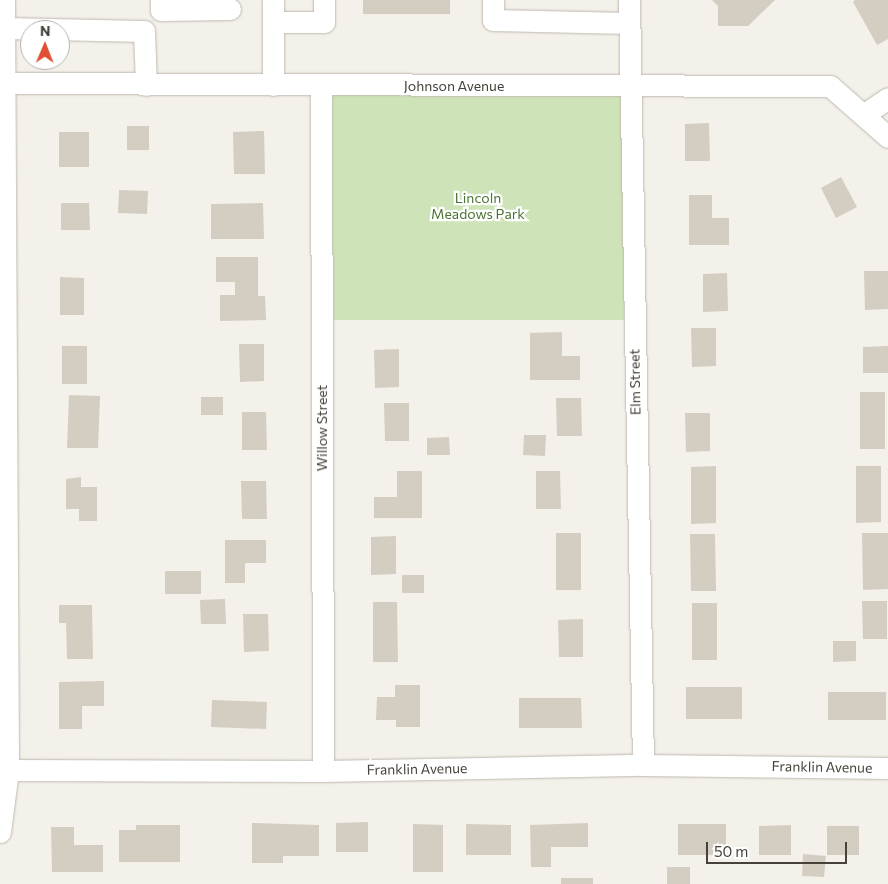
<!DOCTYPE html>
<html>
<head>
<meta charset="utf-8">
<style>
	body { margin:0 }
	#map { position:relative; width:888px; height:884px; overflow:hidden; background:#f4f1eb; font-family:Commissioner,sans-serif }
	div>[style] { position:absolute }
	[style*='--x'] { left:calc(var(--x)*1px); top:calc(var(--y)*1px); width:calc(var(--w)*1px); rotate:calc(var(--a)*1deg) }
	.green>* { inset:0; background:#cfe3b8 }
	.building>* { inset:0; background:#d4cdc1 }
	.roads { filter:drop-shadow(0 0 1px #beb9ae) drop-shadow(0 0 1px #beb9ae) }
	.minor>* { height:21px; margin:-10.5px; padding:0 10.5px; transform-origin:10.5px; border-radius:10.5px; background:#fff }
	span { translate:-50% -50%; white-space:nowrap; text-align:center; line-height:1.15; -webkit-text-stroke:4.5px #fff; paint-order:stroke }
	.street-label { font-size:14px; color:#474239 }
	.park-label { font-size:14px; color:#4a7332 }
	.north { position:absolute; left:20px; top:20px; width:50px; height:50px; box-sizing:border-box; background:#fff; border:1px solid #b5b3b0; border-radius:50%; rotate:1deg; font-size:14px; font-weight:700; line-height:20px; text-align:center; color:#474239 }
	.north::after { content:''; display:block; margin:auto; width:18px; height:22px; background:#e25033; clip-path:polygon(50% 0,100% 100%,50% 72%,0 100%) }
	.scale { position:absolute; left:706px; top:842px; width:141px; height:22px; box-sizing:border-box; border:2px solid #474239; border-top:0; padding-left:6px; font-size:15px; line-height:18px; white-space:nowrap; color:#474239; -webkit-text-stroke:4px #fff; paint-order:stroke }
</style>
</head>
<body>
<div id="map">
	<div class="green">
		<div style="clip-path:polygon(332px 92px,624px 92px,624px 320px,332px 320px)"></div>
	</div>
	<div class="building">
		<div style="clip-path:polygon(363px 0,450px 0,450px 14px,363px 14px)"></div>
		<div style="clip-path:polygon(712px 0,775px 0,748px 26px,718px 26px,718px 6px)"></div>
		<div style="clip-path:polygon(855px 0,888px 0,888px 39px,877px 45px,853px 2px)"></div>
		<div style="clip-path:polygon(709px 123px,710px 161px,685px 161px,685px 124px)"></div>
		<div style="clip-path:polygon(127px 126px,149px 126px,149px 150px,127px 150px)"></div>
		<div style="clip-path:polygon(264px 131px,265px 174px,234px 174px,233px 132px)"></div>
		<div style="clip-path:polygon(59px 132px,89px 132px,89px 167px,59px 167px)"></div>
		<div style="clip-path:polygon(841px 177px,857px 207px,836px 218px,821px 188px)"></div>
		<div style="clip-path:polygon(119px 190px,148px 191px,147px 214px,118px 213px)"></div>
		<div style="clip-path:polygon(689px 195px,712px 195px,712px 218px,729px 218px,729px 245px,689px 245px)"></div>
		<div style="clip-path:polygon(61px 203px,89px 203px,90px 230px,61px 230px)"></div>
		<div style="clip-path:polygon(263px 203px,264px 239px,211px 239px,211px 204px)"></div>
		<div style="clip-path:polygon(216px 257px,258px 257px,258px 296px,265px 296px,266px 320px,220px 321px,220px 295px,235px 295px,235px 282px,216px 282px)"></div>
		<div style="clip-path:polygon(864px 271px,888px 271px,888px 309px,865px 310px)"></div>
		<div style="clip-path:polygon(727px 273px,728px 311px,703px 312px,703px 274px)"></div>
		<div style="clip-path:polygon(60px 277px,84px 278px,84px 315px,60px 315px)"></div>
		<div style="clip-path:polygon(691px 328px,716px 328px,716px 366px,692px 367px)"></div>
		<div style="clip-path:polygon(562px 332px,562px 356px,580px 356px,580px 380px,530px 380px,530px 333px)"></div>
		<div style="clip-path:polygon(239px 344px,264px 344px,264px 381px,240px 382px)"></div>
		<div style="clip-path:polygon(62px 346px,87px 346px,87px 384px,62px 384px)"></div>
		<div style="clip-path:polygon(888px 346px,888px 373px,863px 373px,863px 347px)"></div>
		<div style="clip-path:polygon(399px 349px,399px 387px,375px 388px,374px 350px)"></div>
		<div style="clip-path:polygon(860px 392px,885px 392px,885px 449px,860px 449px)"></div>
		<div style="clip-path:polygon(69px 395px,100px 396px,98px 448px,67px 448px)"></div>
		<div style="clip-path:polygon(201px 397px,223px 397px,223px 415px,201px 415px)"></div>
		<div style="clip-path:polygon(556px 398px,581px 398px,582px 436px,557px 436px)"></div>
		<div style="clip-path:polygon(384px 403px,409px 403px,409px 441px,385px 441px)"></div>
		<div style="clip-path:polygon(242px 412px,266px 412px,267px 450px,242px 450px)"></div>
		<div style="clip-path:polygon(685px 413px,710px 413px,710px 451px,686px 452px)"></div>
		<div style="clip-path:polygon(524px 435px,546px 435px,545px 456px,523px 455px)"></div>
		<div style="clip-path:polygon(449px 437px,450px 455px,427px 455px,427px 438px)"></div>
		<div style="clip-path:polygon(716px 466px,716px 523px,691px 524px,691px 467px)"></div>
		<div style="clip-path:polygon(856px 466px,881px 466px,881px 522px,856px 523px)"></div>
		<div style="clip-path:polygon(397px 471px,422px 471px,422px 518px,374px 518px,374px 497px,397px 497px)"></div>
		<div style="clip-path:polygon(536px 471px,560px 471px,561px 509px,536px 509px)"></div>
		<div style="clip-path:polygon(81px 477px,81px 487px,97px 487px,97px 521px,79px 521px,79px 509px,66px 509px,66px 479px)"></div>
		<div style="clip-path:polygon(241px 481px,266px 481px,267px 519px,242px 519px)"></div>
		<div style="clip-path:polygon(556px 533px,581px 533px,581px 590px,556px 590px)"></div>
		<div style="clip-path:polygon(862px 533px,888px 533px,888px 589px,863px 590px)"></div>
		<div style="clip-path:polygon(690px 534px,715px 534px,716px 591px,691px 591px)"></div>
		<div style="clip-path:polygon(396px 536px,396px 574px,371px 575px,371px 537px)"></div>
		<div style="clip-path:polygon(225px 540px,266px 540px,266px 563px,245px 563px,245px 583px,225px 583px)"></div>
		<div style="clip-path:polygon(165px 571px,201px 571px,201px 594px,165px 594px)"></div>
		<div style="clip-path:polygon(402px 575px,424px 575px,424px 593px,402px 593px)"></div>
		<div style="clip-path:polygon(225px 599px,226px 624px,201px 624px,200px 600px)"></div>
		<div style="clip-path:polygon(862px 601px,887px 601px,887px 639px,863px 639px)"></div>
		<div style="clip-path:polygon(373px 602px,397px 602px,398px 662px,373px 662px)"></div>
		<div style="clip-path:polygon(692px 603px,717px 603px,717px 660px,692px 660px)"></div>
		<div style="clip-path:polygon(59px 605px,92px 605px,93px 659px,67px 659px,66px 623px,59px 623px)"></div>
		<div style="clip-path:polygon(243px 614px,268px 614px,269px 651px,244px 652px)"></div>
		<div style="clip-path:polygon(583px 619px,583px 657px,559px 657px,558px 620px)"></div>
		<div style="clip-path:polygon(833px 641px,856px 641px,856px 661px,833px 662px)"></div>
		<div style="clip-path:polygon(104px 681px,104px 706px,82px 706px,82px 729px,59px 729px,59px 682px)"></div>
		<div style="clip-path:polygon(395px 685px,420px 685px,420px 727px,396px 727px,396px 720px,376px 720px,377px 697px,395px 697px)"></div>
		<div style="clip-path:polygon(686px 687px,742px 687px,742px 719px,686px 719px)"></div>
		<div style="clip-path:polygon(828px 692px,886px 692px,886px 720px,828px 720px)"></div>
		<div style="clip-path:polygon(519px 698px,581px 698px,582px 728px,519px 728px)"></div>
		<div style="clip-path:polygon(212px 700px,267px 702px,266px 729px,211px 727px)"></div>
		<div style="clip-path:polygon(368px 822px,368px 852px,336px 852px,336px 823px)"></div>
		<div style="clip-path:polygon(252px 823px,319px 825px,319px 856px,283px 856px,283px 863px,252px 863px)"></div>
		<div style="clip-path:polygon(588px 823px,588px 847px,551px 847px,551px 867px,531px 867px,530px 825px)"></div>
		<div style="clip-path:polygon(413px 824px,443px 825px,443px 872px,413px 872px)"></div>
		<div style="clip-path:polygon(466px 824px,511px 825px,511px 855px,466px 855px)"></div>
		<div style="clip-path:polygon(678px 824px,726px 824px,726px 855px,678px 855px)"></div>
		<div style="clip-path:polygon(136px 825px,180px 825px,180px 862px,119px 862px,119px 830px,136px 830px)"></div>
		<div style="clip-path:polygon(791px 825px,791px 855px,759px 855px,759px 826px)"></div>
		<div style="clip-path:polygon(827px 826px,859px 826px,859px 855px,827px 855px)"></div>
		<div style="clip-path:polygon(51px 827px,74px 827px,74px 845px,103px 845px,103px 872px,52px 872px)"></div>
		<div style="clip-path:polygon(803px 854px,826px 856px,824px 877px,802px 876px)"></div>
		<div style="clip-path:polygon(667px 867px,690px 867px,690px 884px,667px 884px)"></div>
		<div style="clip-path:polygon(561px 878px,593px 878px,593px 884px,561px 884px)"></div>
	</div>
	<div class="roads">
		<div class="minor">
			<div style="--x:4;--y:0;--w:770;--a:89.7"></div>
			<div style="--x:161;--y:0;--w:10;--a:90"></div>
			<div style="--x:161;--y:10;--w:69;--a:-0.8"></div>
			<div style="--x:493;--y:0;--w:20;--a:90"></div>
			<div style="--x:493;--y:20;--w:135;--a:1.3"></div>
			<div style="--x:629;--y:0;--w:765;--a:88.95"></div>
			<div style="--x:273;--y:22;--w:51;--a:0"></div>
			<div style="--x:324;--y:22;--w:22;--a:-90"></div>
			<div style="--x:4;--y:28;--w:140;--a:1.2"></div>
			<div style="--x:144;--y:31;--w:54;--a:87.9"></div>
			<div style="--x:0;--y:83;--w:830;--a:0.21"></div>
			<div style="--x:830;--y:86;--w:77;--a:41.3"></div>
			<div style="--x:273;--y:85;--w:85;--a:-90"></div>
			<div style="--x:321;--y:85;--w:686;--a:89.83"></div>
			<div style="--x:863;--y:115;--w:30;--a:-34"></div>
			<div style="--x:0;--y:832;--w:63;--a:-82.6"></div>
			<div style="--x:8;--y:770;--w:315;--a:0.2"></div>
			<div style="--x:323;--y:771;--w:320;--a:-1.1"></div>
			<div style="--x:643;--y:765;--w:245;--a:0.7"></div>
		</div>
	</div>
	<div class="street-label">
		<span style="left:454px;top:86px">Johnson Avenue</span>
		<span style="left:635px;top:382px;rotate:-91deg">Elm Street</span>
		<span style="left:322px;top:428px;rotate:-90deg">Willow Street</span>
		<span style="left:822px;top:767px;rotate:1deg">Franklin Avenue</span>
		<span style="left:417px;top:769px;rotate:-1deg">Franklin Avenue</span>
	</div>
	<div class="park-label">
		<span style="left:478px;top:206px">Lincoln<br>Meadows Park</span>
	</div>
	<div class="north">N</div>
	<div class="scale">50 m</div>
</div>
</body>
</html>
